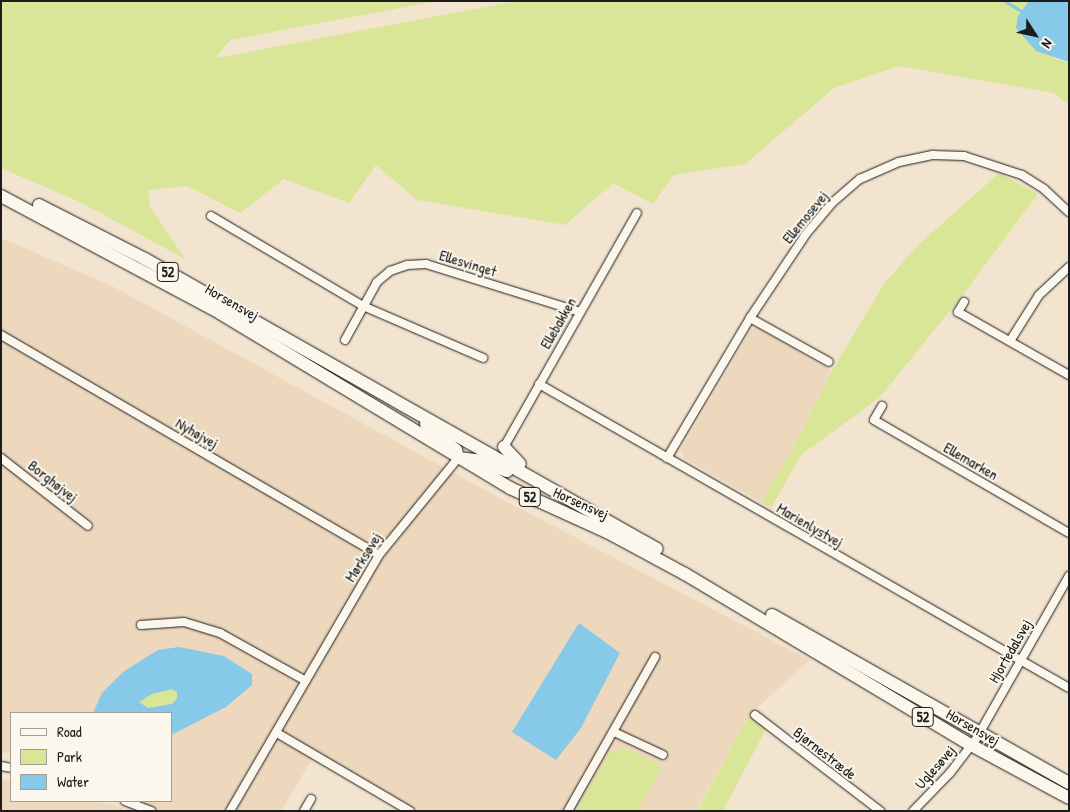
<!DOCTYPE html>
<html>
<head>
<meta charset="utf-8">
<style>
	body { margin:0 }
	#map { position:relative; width:1070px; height:812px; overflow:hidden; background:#f3e4d0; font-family:"Patrick Hand",sans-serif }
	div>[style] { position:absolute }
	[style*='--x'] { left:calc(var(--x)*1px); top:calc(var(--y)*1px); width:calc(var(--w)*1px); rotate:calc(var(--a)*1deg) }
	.built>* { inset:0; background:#edd7bd }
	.green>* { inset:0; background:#d9e698 }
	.water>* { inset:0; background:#87c9e8 }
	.stream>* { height:3px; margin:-1.5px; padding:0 1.5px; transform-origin:1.5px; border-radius:1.5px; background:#87c9e8 }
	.roads { filter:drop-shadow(0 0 1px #1c1c1c) drop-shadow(0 0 1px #1c1c1c) }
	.minor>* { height:8px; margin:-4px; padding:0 4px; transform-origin:4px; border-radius:4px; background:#fbf7ec }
	.primary>* { height:12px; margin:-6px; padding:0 6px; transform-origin:6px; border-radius:6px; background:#fbf7ec }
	span { translate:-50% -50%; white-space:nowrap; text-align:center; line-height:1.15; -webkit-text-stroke:4px #fbf7ec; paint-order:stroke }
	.shield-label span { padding:1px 4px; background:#fbf7ec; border:1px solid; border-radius:4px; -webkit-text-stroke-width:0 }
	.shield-label { font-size:14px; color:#1c1c1c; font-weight:700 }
	.street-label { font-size:15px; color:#1c1c1c }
	.frame { position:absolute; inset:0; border:2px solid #1c1c1c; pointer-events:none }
	.legend { position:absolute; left:10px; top:712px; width:162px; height:90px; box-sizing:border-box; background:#fbf7ec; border:1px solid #a29f99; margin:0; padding:6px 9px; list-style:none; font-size:15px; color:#1c1c1c }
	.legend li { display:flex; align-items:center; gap:10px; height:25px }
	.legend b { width:25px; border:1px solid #a29f99 }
	.north { position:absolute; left:1010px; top:10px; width:50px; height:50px; -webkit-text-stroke:4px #fbf7ec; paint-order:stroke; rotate:125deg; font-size:14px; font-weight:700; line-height:20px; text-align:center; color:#1c1c1c }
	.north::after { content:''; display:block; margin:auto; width:18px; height:22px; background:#1c1c1c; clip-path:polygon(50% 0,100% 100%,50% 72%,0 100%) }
</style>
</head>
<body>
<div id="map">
	<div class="built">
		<div style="clip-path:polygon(1px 238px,112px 286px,492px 494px,810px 660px,749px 715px,696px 811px,415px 811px,315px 754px,281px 811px,126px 811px,131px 801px,171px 801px,171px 713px,11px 713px,11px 754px,1px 751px)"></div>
		<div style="clip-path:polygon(758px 327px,832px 371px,793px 448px,761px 502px,684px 458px,681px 449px,751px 330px)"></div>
		<div style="clip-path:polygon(1px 780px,11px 782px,11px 801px,93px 801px,124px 808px,122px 811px,1px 811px)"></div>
	</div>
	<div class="green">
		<div style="clip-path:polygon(1px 1px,437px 1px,230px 40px,216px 58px,517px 1px,1029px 1px,1018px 16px,1054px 59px,1069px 62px,1069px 105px,1054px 93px,899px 66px,834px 88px,745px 164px,674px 175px,653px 204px,613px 183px,565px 225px,417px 200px,376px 165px,349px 203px,284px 179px,240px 213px,187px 186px,149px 190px,149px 205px,185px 259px,80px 202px,1px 168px)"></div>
		<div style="clip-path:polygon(999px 173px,1038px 194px,962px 296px,879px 398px,801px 455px,771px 508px,761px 502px,793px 448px,832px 371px,884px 284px,917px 246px)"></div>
		<div style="clip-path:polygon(172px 689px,177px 692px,177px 699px,173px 704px,148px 708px,139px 702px,152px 694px)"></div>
		<div style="clip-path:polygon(749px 715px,766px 729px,723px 811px,697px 811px)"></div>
		<div style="clip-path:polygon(623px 747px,662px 766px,638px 811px,577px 809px,609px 753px)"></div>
	</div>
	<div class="water">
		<div style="clip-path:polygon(1029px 1px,1069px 1px,1069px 62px,1036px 51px,1016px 28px,1018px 16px)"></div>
		<div style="clip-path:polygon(579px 623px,620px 653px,581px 728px,556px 760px,512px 732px)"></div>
		<div style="clip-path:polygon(evenodd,179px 647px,224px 656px,252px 674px,252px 685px,226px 707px,171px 735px,171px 713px,93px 713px,102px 693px,123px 672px,158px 650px,179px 647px,172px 689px,177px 692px,177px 698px,172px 704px,148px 708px,139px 702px,152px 694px,172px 689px)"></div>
	</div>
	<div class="stream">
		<div style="--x:1005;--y:1;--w:19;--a:32"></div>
	</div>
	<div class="roads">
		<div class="minor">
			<div style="--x:211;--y:216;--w:177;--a:30.6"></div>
			<div style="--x:363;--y:306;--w:131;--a:23.4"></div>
			<div style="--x:964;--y:302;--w:12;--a:121"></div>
			<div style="--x:958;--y:312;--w:128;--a:29.6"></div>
			<div style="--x:750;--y:318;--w:90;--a:29.1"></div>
			<div style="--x:1;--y:335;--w:437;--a:30.2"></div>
			<div style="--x:345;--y:340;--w:66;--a:-61.1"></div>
			<div style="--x:377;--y:282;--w:17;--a:-40"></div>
			<div style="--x:390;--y:271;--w:18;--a:-19"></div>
			<div style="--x:407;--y:265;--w:19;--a:-3"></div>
			<div style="--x:426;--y:264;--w:161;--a:17.3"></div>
			<div style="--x:1010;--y:341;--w:54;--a:-57.8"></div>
			<div style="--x:1039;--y:295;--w:41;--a:-43"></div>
			<div style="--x:539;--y:384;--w:611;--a:29.84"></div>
			<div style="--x:882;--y:406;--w:16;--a:120"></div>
			<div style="--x:874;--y:420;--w:225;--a:30.1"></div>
			<div style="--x:504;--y:447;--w:269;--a:-60.4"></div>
			<div style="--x:1;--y:458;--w:110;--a:38"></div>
			<div style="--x:667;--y:458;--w:163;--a:-59.3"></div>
			<div style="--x:750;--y:318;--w:101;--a:-56.3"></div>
			<div style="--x:806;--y:234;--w:40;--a:-50"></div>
			<div style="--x:832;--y:203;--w:37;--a:-41"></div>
			<div style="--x:860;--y:179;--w:43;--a:-23.6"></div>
			<div style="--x:899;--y:162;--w:35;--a:-12"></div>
			<div style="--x:933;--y:155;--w:31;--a:2"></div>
			<div style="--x:964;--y:156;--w:61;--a:18.1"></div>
			<div style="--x:1022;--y:175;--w:26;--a:32"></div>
			<div style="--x:1044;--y:189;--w:34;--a:43"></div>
			<div style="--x:141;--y:625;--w:43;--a:-4"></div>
			<div style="--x:184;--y:622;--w:38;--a:17"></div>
			<div style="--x:220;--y:633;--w:98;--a:29.2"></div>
			<div style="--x:755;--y:715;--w:158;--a:37.5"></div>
			<div style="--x:614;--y:732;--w:54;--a:25.1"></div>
			<div style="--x:277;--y:733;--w:154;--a:30.4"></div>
			<div style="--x:1;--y:766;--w:10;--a:11"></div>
			<div style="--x:125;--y:801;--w:28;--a:21"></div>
			<div style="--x:230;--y:811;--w:296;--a:-59.8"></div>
			<div style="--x:379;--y:555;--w:125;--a:-50.8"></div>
			<div style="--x:304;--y:811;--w:14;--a:-60"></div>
			<div style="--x:568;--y:811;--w:177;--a:-60.5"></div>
			<div style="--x:913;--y:811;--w:53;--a:-45.8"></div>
			<div style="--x:950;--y:773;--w:43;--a:-52.6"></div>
			<div style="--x:976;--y:739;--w:188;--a:-60.3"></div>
		</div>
		<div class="primary">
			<div style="--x:1;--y:196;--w:248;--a:28.1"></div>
			<div style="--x:220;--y:313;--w:339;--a:31.1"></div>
			<div style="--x:510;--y:488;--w:107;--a:24.4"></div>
			<div style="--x:607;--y:532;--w:89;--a:28.3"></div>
			<div style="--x:685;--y:574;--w:333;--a:30.9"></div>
			<div style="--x:971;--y:745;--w:111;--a:28.4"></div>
			<div style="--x:39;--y:205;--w:119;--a:27"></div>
			<div style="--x:145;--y:259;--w:588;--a:29.53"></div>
			<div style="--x:426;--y:424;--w:40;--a:41"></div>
			<div style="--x:456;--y:450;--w:8;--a:76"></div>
			<div style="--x:458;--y:458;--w:23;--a:7"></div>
			<div style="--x:481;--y:461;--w:28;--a:21"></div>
			<div style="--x:504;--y:447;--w:23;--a:47"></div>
			<div style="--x:772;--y:615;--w:341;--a:29.5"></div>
		</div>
	</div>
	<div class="shield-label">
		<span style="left:168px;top:272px">52</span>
		<span style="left:530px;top:497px">52</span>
		<span style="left:923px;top:717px">52</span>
	</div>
	<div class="street-label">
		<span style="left:805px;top:217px;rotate:-51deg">Ellemosevej</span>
		<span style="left:468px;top:263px;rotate:17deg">Ellesvinget</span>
		<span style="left:232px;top:302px;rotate:30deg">Horsensvej</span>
		<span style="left:558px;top:323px;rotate:-60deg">Ellebakken</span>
		<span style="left:197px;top:433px;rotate:30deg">Nyhøjvej</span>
		<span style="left:971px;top:461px;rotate:30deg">Ellemarken</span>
		<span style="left:53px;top:481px;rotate:38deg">Borghøjvej</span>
		<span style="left:581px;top:503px;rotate:24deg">Horsensvej</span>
		<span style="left:810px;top:525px;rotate:30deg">Marienlystvej</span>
		<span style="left:363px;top:557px;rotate:-58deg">Mørksøvej</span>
		<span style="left:1010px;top:651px;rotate:-60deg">Hjortedalsvej</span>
		<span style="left:973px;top:727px;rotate:30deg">Horsensvej</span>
		<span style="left:825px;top:753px;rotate:38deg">Bjørnestræde</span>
		<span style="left:935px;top:767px;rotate:-49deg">Uglesøvej</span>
	</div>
	<div class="frame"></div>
	<ul class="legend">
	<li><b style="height:6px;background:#fbf7ec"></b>Road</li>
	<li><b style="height:14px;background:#d9e698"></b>Park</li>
	<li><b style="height:14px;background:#87c9e8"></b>Water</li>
	</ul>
	<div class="north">N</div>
</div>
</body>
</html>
